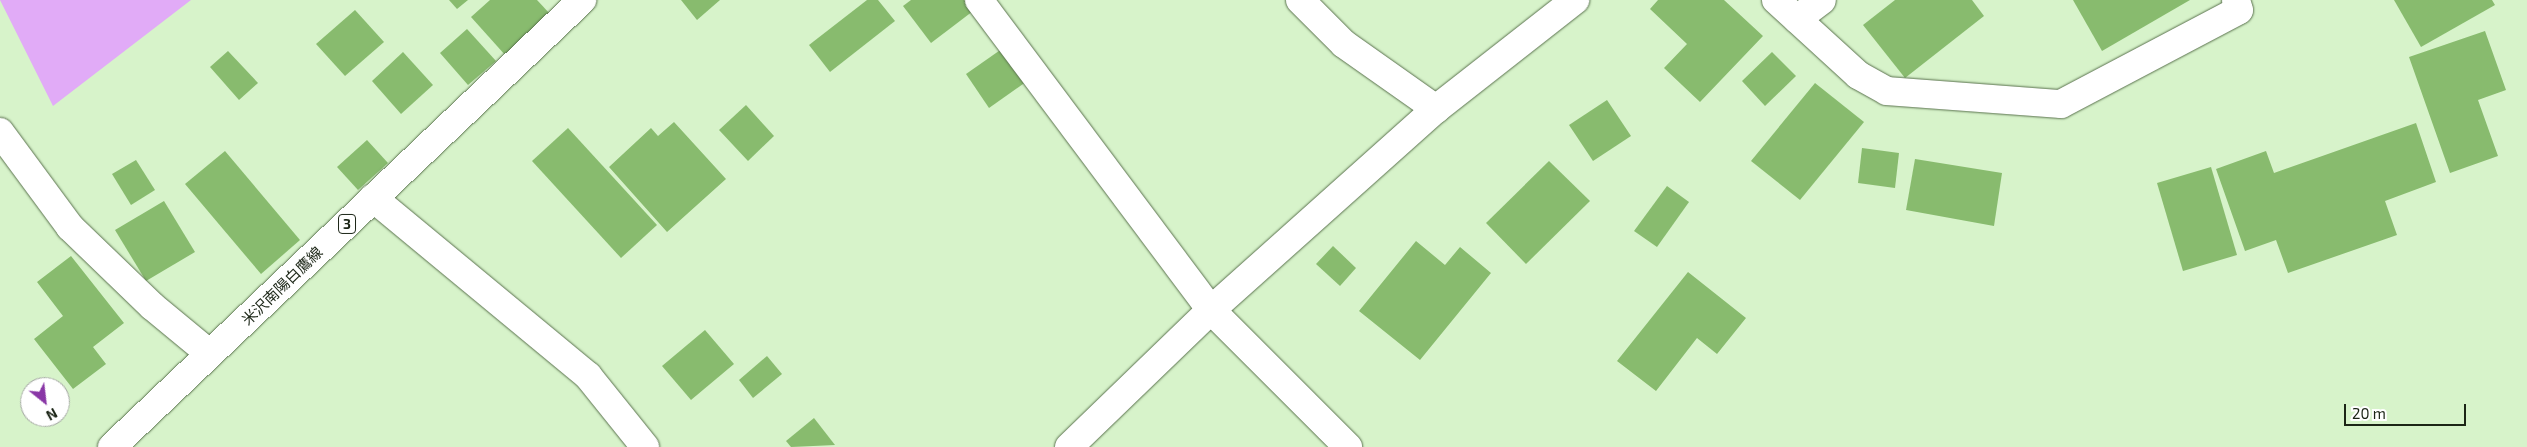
<!DOCTYPE html>
<html>
<head>
<meta charset="utf-8">
<style>
	body { margin:0 }
	#map { position:relative; width:2527px; height:447px; overflow:hidden; background:#d7f3ca; font-family:"Exo 2","Noto Sans JP",sans-serif }
	div>[style] { position:absolute }
	[style*='--x'] { left:calc(var(--x)*1px); top:calc(var(--y)*1px); width:calc(var(--w)*1px); rotate:calc(var(--a)*1deg) }
	.water>* { inset:0; background:#e1abf7 }
	.building>* { inset:0; background:#88bb6e }
	.roads { filter:drop-shadow(0 0 1px #5a724e) drop-shadow(0 0 1px #5a724e) }
	.minor>* { height:28px; margin:-14px; padding:0 14px; transform-origin:14px; border-radius:14px; background:#fff }
	.major>* { height:28px; margin:-14px; padding:0 14px; transform-origin:14px; border-radius:14px; background:#fff }
	span { translate:-50% -50%; white-space:nowrap; text-align:center; line-height:1.15; -webkit-text-stroke:4px #fff; paint-order:stroke }
	.shield-label span { padding:1px 4px; background:#fff; border:1px solid; border-radius:4px; -webkit-text-stroke-width:0 }
	.shield-label { font-size:14px; color:#1b2516; font-weight:700 }
	.street-label { font-size:15px; color:#1b2516 }
	.north { position:absolute; left:20px; top:377px; width:50px; height:50px; box-sizing:border-box; background:#fff; border:1px solid #a4a8a2; border-radius:50%; rotate:151deg; font-size:14px; font-weight:700; line-height:20px; text-align:center; color:#1b2516 }
	.north::after { content:''; display:block; margin:auto; width:18px; height:22px; background:#8937a6; clip-path:polygon(50% 0,100% 100%,50% 72%,0 100%) }
	.scale { position:absolute; left:2344px; top:404px; width:122px; height:22px; box-sizing:border-box; border:2px solid #1b2516; border-top:0; padding-left:6px; font-size:15px; line-height:18px; white-space:nowrap; color:#1b2516; -webkit-text-stroke:4px #fff; paint-order:stroke }
</style>
</head>
<body>
<div id="map">
	<div class="water">
		<div style="clip-path:polygon(0 0,191px 0,53px 106px)"></div>
	</div>
	<div class="building">
		<div style="clip-path:polygon(449px 0,468px 0,457px 9px)"></div>
		<div style="clip-path:polygon(490px 0,537px 0,551px 15px,506px 56px,471px 17px)"></div>
		<div style="clip-path:polygon(681px 0,720px 0,697px 20px)"></div>
		<div style="clip-path:polygon(867px 0,878px 0,895px 21px,830px 72px,809px 45px)"></div>
		<div style="clip-path:polygon(911px 0,978px 0,981px 5px,931px 43px,903px 6px)"></div>
		<div style="clip-path:polygon(1658px 0,1724px 0,1763px 36px,1700px 102px,1664px 68px,1687px 44px,1650px 9px)"></div>
		<div style="clip-path:polygon(1895px 0,1972px 0,1984px 16px,1905px 78px,1863px 25px)"></div>
		<div style="clip-path:polygon(2073px 0,2190px 0,2102px 51px)"></div>
		<div style="clip-path:polygon(2394px 0,2492px 0,2495px 5px,2421px 47px)"></div>
		<div style="clip-path:polygon(355px 10px,384px 42px,345px 76px,316px 44px)"></div>
		<div style="clip-path:polygon(467px 29px,496px 61px,468px 85px,440px 53px)"></div>
		<div style="clip-path:polygon(2485px 31px,2506px 90px,2478px 100px,2498px 156px,2450px 173px,2409px 57px)"></div>
		<div style="clip-path:polygon(1006px 46px,1030px 79px,989px 108px,966px 74px)"></div>
		<div style="clip-path:polygon(228px 51px,258px 83px,239px 100px,210px 67px)"></div>
		<div style="clip-path:polygon(403px 52px,433px 85px,401px 114px,372px 81px)"></div>
		<div style="clip-path:polygon(1772px 52px,1796px 76px,1765px 106px,1742px 81px)"></div>
		<div style="clip-path:polygon(1815px 83px,1864px 122px,1800px 200px,1751px 161px)"></div>
		<div style="clip-path:polygon(1607px 100px,1631px 136px,1593px 161px,1569px 125px)"></div>
		<div style="clip-path:polygon(746px 105px,774px 136px,748px 161px,719px 130px)"></div>
		<div style="clip-path:polygon(674px 122px,726px 179px,667px 232px,609px 167px,651px 128px,658px 136px)"></div>
		<div style="clip-path:polygon(2416px 123px,2436px 182px,2385px 201px,2397px 235px,2288px 273px,2276px 240px,2245px 251px,2216px 169px,2266px 151px,2274px 173px)"></div>
		<div style="clip-path:polygon(568px 128px,657px 225px,621px 258px,532px 161px)"></div>
		<div style="clip-path:polygon(367px 140px,388px 163px,358px 190px,337px 167px)"></div>
		<div style="clip-path:polygon(1862px 148px,1899px 153px,1895px 188px,1858px 183px)"></div>
		<div style="clip-path:polygon(225px 151px,300px 240px,261px 274px,185px 184px)"></div>
		<div style="clip-path:polygon(1915px 159px,2002px 173px,1994px 226px,1906px 210px)"></div>
		<div style="clip-path:polygon(136px 160px,155px 190px,131px 205px,112px 174px)"></div>
		<div style="clip-path:polygon(1549px 161px,1590px 201px,1526px 264px,1486px 223px)"></div>
		<div style="clip-path:polygon(2211px 167px,2237px 255px,2183px 271px,2157px 183px)"></div>
		<div style="clip-path:polygon(1667px 186px,1689px 202px,1657px 247px,1634px 231px)"></div>
		<div style="clip-path:polygon(164px 201px,195px 252px,146px 281px,115px 230px)"></div>
		<div style="clip-path:polygon(1416px 241px,1445px 265px,1460px 247px,1491px 273px,1420px 360px,1359px 311px)"></div>
		<div style="clip-path:polygon(1333px 246px,1356px 268px,1340px 286px,1316px 264px)"></div>
		<div style="clip-path:polygon(71px 256px,124px 323px,93px 347px,106px 364px,73px 389px,34px 339px,63px 316px,37px 282px)"></div>
		<div style="clip-path:polygon(1688px 272px,1746px 318px,1717px 354px,1697px 338px,1656px 391px,1617px 361px)"></div>
		<div style="clip-path:polygon(705px 330px,734px 364px,691px 400px,662px 366px)"></div>
		<div style="clip-path:polygon(767px 356px,782px 374px,753px 398px,739px 380px)"></div>
		<div style="clip-path:polygon(814px 418px,835px 445px,791px 447px,786px 441px)"></div>
	</div>
	<div class="roads">
		<div class="minor">
			<div style="--x:979;--y:0;--w:387;--a:53.2"></div>
			<div style="--x:1211;--y:310;--w:194;--a:45"></div>
			<div style="--x:1300;--y:0;--w:62;--a:45"></div>
			<div style="--x:1344;--y:44;--w:113;--a:35.2"></div>
			<div style="--x:1776;--y:0;--w:111;--a:42.4"></div>
			<div style="--x:1858;--y:75;--w:33;--a:29"></div>
			<div style="--x:1887;--y:91;--w:174;--a:4.3"></div>
			<div style="--x:2061;--y:104;--w:201;--a:-27.8"></div>
			<div style="--x:2239;--y:10;--w:10;--a:-107"></div>
			<div style="--x:1797;--y:19;--w:31;--a:-37"></div>
			<div style="--x:0;--y:132;--w:118;--a:53.6"></div>
			<div style="--x:70;--y:227;--w:114;--a:43.9"></div>
			<div style="--x:152;--y:306;--w:75;--a:39.6"></div>
			<div style="--x:373;--y:198;--w:279;--a:39.6"></div>
			<div style="--x:588;--y:376;--w:91;--a:51.2"></div>
			<div style="--x:1069;--y:447;--w:197;--a:-44"></div>
			<div style="--x:1211;--y:310;--w:302;--a:-41.8"></div>
			<div style="--x:1436;--y:109;--w:177;--a:-38.1"></div>
		</div>
		<div class="major">
			<div style="--x:112;--y:447;--w:649;--a:-43.56"></div>
		</div>
	</div>
	<div class="shield-label">
		<span style="left:347px;top:224px">3</span>
	</div>
	<div class="street-label">
		<span style="left:282px;top:286px;rotate:-44deg">米沢南陽白鷹線</span>
	</div>
	<div class="north">N</div>
	<div class="scale">20 m</div>
</div>
</body>
</html>
